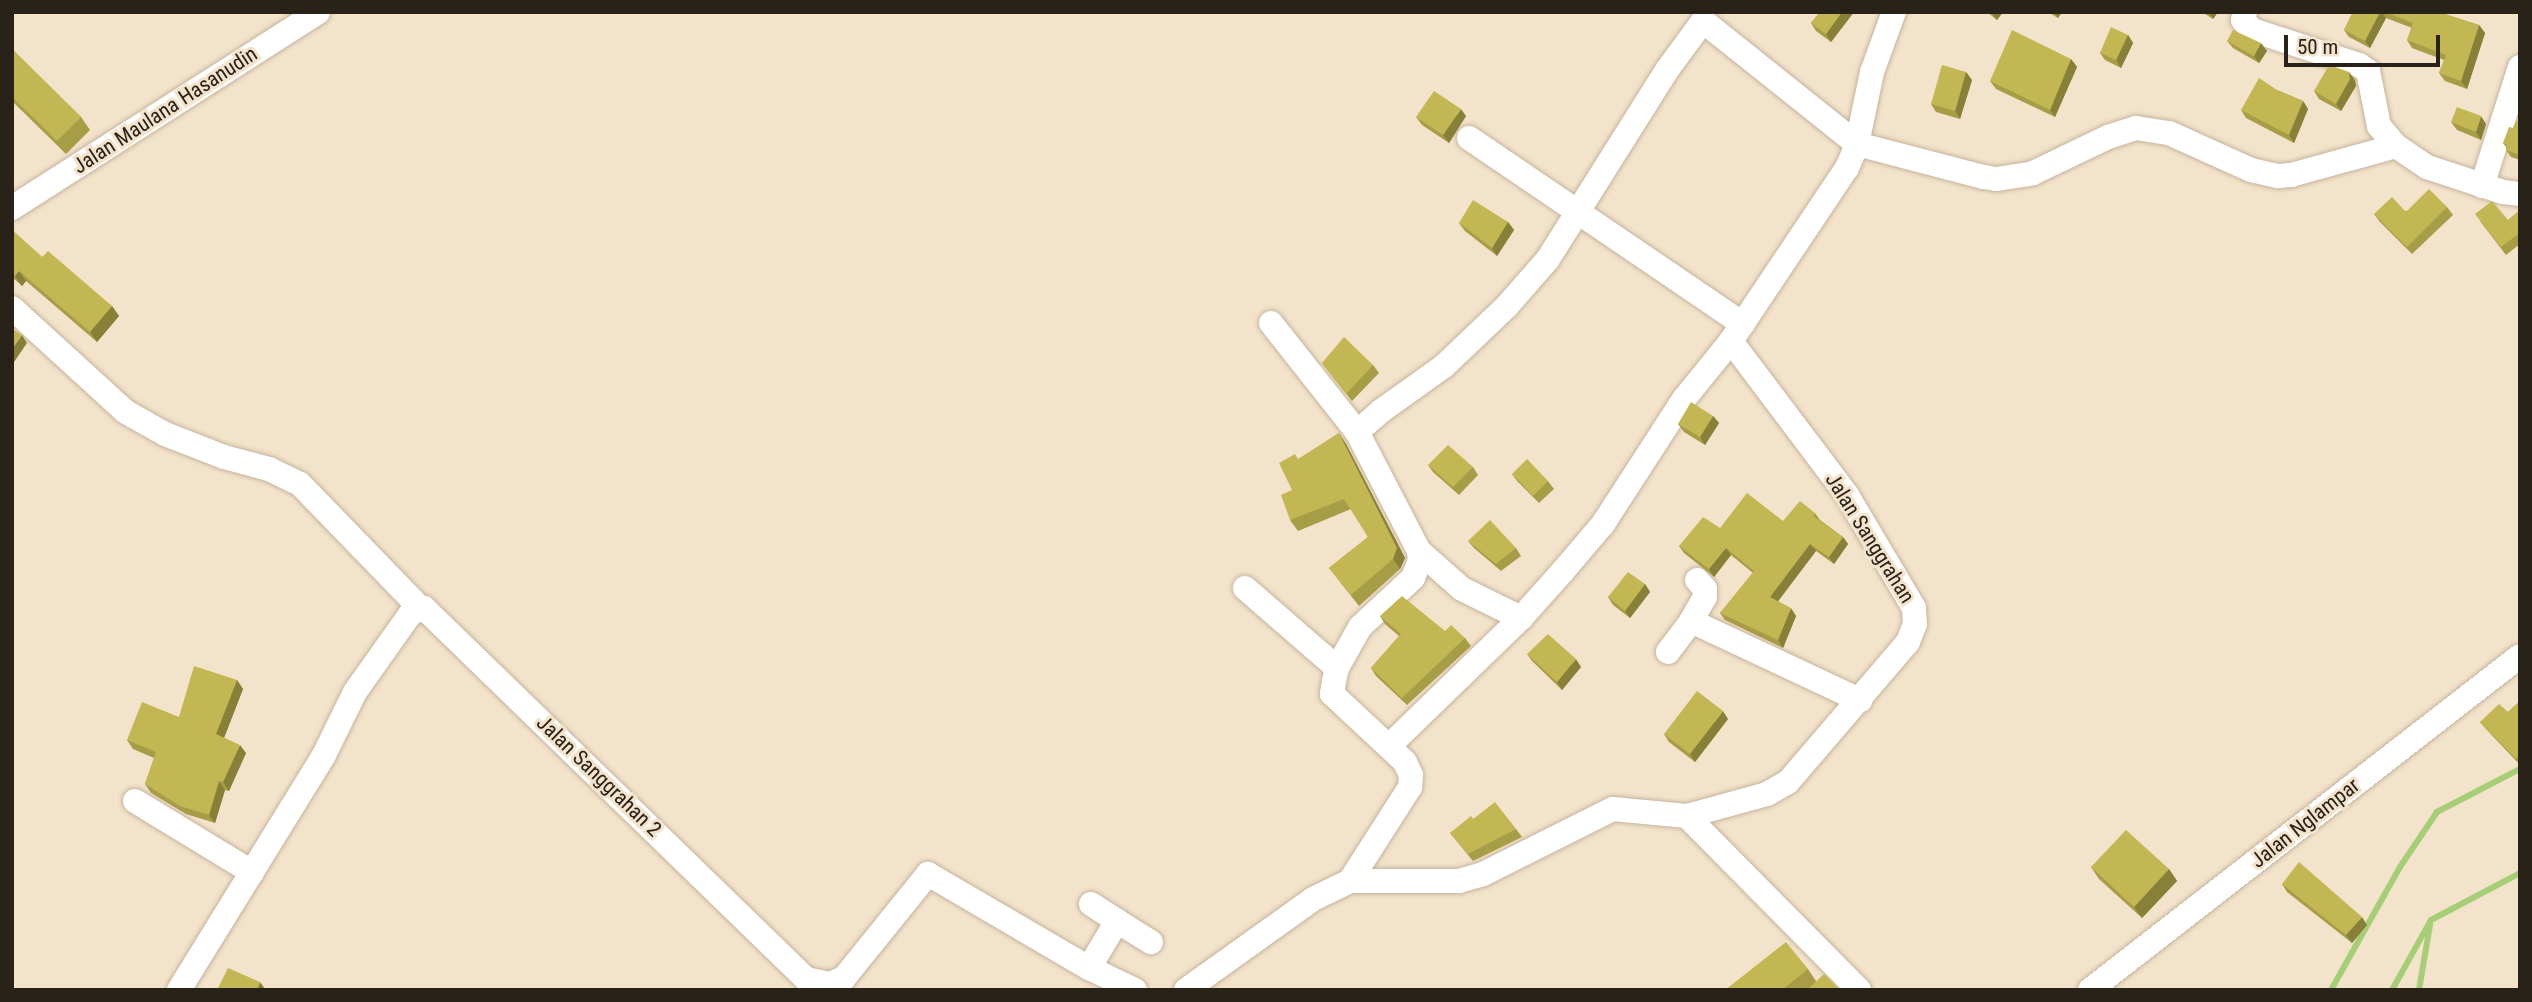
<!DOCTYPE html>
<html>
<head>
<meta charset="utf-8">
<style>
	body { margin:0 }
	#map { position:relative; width:2532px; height:1002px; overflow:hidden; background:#f4e3cb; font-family:"Roboto Condensed",sans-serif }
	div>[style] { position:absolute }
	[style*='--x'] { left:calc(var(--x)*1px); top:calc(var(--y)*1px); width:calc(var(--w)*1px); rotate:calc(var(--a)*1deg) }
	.stream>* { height:6px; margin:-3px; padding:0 3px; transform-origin:3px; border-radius:3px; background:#a5ce76 }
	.roads { filter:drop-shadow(0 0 2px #c5b59e) drop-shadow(0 0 2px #c5b59e) }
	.street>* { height:24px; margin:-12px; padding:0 12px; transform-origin:12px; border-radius:12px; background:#fff }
	.wall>* { inset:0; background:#a79d47 }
	.shaded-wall>* { inset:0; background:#888039 }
	.building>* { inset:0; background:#c2b752 }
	span { translate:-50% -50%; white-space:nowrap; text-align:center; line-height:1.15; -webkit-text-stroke:6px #f4e3cb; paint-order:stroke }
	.street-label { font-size:21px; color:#282219 }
	.frame { position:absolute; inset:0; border:14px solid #282219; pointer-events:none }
	.scale { position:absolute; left:2284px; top:35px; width:156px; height:32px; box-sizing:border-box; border:4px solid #282219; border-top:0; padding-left:9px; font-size:21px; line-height:24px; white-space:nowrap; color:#282219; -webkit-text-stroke:5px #f4e3cb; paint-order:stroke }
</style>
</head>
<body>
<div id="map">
	<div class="stream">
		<div style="--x:2331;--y:990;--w:141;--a:-60.7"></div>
		<div style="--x:2400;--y:867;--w:66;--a:-56.1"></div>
		<div style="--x:2437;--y:812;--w:93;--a:-27.4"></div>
		<div style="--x:2392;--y:990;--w:80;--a:-60.9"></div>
		<div style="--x:2431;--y:920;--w:101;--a:-27.8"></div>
		<div style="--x:2419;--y:990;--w:66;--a:-80.4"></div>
	</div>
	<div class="roads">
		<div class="street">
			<div style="--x:2245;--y:12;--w:8;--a:104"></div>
			<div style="--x:2243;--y:20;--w:13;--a:48"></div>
			<div style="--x:2252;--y:30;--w:113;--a:18.1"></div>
			<div style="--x:2359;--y:65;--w:11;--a:34"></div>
			<div style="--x:2368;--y:71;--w:56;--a:78.7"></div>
			<div style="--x:2379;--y:126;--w:26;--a:50"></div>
			<div style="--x:2396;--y:146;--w:37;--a:34"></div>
			<div style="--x:2427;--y:167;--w:80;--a:18.2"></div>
			<div style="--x:2503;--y:192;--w:17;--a:7"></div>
			<div style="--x:1469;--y:138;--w:331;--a:34.2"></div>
			<div style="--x:2482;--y:186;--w:125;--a:-72.3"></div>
			<div style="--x:12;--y:208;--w:363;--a:-32.6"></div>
			<div style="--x:12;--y:308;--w:154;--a:42.4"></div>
			<div style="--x:126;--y:412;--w:45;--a:29.4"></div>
			<div style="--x:165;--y:434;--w:63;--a:21.3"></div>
			<div style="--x:224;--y:457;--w:47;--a:14.9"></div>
			<div style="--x:269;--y:469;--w:34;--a:26"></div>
			<div style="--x:300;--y:484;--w:173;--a:45.9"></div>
			<div style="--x:1271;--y:323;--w:139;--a:51.7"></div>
			<div style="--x:1419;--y:551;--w:57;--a:41.5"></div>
			<div style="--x:1462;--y:589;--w:66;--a:26.2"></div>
			<div style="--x:1245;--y:588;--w:122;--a:41"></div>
			<div style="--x:1691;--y:621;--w:28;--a:-60"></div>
			<div style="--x:1705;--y:597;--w:8;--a:-90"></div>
			<div style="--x:1705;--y:589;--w:12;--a:-132"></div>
			<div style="--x:1668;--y:652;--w:39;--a:-53"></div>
			<div style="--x:1691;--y:621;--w:187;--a:25.1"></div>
			<div style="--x:1389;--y:746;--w:184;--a:-44.1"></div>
			<div style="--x:1521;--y:618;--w:63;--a:-48.2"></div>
			<div style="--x:1563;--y:571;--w:62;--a:-49.6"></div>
			<div style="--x:1603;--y:524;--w:149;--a:-57.1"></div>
			<div style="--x:1684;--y:399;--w:75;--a:-51"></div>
			<div style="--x:135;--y:801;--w:137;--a:31.3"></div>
			<div style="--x:1350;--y:881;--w:112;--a:-57.4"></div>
			<div style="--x:1410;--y:787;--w:12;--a:-85"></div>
			<div style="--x:1411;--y:775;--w:14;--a:-115"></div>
			<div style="--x:1405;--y:762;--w:100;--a:-137"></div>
			<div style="--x:1332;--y:694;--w:13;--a:-81"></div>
			<div style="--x:1334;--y:681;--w:13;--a:-77"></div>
			<div style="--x:1337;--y:668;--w:47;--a:-60.7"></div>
			<div style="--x:1360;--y:627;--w:72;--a:-42.8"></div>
			<div style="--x:1413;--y:578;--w:19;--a:-69"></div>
			<div style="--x:1420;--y:560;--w:9;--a:-96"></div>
			<div style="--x:1419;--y:551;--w:134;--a:-117.5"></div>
			<div style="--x:1357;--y:432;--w:32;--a:-41"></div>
			<div style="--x:1381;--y:411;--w:77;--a:-35.5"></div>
			<div style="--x:1444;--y:366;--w:87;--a:-43.6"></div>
			<div style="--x:1507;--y:306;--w:62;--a:-48.9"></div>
			<div style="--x:1548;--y:259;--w:223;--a:-57.8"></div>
			<div style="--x:1667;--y:70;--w:61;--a:-53.7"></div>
			<div style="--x:1703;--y:21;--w:197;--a:38.6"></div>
			<div style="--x:1857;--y:144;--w:131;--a:14.6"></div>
			<div style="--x:1984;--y:177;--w:13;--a:9"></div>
			<div style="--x:1997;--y:179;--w:36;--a:-9"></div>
			<div style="--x:2033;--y:173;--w:83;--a:-25.6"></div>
			<div style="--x:2108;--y:137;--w:29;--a:-18"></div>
			<div style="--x:2136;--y:128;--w:33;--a:9"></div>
			<div style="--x:2169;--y:133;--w:90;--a:24.3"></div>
			<div style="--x:2251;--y:170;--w:28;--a:13"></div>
			<div style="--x:2278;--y:176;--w:13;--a:-4"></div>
			<div style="--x:2291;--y:175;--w:109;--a:-15.4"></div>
			<div style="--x:1091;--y:904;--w:31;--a:33"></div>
			<div style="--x:1089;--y:968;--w:55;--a:-59.2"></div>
			<div style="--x:1117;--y:921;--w:40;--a:32"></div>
			<div style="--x:179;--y:990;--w:276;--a:-58.3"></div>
			<div style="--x:324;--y:755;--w:70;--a:-63.8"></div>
			<div style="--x:355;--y:692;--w:97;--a:-54.7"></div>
			<div style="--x:411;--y:613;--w:14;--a:-21"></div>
			<div style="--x:424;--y:608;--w:533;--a:44.16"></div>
			<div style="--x:806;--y:979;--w:25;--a:12"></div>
			<div style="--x:830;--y:984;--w:15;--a:-23"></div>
			<div style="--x:844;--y:978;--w:134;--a:-51.1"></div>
			<div style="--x:928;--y:874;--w:186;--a:30.3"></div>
			<div style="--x:1089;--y:968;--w:51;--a:25.6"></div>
			<div style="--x:1186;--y:990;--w:156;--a:-35.6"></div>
			<div style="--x:1313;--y:899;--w:41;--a:-25.9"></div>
			<div style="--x:1350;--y:881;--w:109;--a:0"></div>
			<div style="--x:1459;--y:881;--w:25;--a:-16"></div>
			<div style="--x:1483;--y:874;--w:145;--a:-26.6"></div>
			<div style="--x:1613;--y:809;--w:74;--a:5.4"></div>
			<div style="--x:1859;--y:990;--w:245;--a:-134.7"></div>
			<div style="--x:1687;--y:816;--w:83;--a:-15.4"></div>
			<div style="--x:1767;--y:794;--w:24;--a:-30"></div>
			<div style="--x:1788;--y:782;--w:184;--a:-49.4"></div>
			<div style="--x:1908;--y:642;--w:19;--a:-69"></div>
			<div style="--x:1915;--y:624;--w:16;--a:-94"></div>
			<div style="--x:1914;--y:608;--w:131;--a:-120.7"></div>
			<div style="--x:1847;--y:495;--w:193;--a:-127"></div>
			<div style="--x:1731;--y:341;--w:208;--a:-56.2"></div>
			<div style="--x:1847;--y:168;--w:26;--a:-67"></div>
			<div style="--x:1857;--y:144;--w:74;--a:-78.2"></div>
			<div style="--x:1872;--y:72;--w:64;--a:-69.9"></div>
			<div style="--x:2090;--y:990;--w:544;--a:-37.84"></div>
		</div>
	</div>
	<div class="wall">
		<div style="clip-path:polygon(1820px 12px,1854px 12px,1831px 42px,1816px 31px,1811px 23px)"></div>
		<div style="clip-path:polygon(1987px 12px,2003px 12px,1997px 20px)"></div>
		<div style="clip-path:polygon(2048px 12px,2062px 12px,2058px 18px)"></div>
		<div style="clip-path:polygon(2202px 12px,2218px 12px,2213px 19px)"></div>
		<div style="clip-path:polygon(2353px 12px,2444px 12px,2444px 14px,2479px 25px,2485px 33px,2467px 89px,2445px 81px,2439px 73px,2444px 60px,2412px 48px,2407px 40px,2412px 28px,2386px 18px,2370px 48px,2349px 37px,2344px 30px)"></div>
		<div style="clip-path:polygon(2128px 35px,2133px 43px,2121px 68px,2105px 60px,2100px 53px)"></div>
		<div style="clip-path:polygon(2227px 41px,2267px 51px,2259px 63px,2233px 48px)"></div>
		<div style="clip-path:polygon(12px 49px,81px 117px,90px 130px,66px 154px,12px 101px)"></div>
		<div style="clip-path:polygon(2071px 59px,2077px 67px,2055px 117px,1996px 89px,1990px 81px)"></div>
		<div style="clip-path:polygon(1966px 72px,1972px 80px,1960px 119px,1936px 112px,1931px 104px)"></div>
		<div style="clip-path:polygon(2355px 80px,2356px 86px,2341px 111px,2319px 99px,2314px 91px)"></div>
		<div style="clip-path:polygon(2277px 90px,2303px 101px,2308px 109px,2294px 143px,2246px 118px,2241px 110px)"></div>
		<div style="clip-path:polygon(1466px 116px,1449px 143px,1422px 125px,1416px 117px)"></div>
		<div style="clip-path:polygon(2451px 122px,2486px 124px,2481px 140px,2457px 130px)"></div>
		<div style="clip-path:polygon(2520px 122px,2520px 160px,2511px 157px,2506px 150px,2506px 147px,2503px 143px,2513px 128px)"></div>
		<div style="clip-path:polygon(2447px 207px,2453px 215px,2412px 254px,2380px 222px,2374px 214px)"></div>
		<div style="clip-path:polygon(2520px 210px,2520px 244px,2506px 255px,2480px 221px,2508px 220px)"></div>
		<div style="clip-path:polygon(1508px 222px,1514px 230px,1497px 256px,1465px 231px,1459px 223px)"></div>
		<div style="clip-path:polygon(12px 230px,42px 257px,112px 306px,119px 316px,97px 342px,26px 281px,22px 286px,12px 277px)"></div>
		<div style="clip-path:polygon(1322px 363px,1373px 365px,1379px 373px,1352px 401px)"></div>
		<div style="clip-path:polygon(1713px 416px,1719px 423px,1705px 445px,1684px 432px,1678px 424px)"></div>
		<div style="clip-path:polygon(1339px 433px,1346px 444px,1405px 558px,1400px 569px,1359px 606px,1329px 568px,1368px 537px,1351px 509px,1298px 531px,1290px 520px,1292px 490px,1299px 459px)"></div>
		<div style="clip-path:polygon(1428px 465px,1473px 467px,1478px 475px,1459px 495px,1433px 472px)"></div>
		<div style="clip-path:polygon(1512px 474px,1548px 481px,1554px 489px,1539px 503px,1517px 481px)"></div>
		<div style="clip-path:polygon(1815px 513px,1820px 520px,1843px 537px,1848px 544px,1834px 564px,1816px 551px,1778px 601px,1796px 616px,1783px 648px,1725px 620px,1720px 613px,1753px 573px,1731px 555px,1714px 577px,1684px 553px,1679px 546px,1720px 528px,1783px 521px)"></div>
		<div style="clip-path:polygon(1468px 541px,1516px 548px,1521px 556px,1501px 571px,1474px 548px)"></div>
		<div style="clip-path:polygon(1645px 584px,1650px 592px,1630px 618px,1613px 605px,1608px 597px)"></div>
		<div style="clip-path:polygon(1380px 616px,1445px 631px,1465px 638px,1471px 646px,1407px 705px,1376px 676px,1371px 668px,1399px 636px,1385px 624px)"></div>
		<div style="clip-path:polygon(1527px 654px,1581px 667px,1562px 690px,1532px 661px)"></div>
		<div style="clip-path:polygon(237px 680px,243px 689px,224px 738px,246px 753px,229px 791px,225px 790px,215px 823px,186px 814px,151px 793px,145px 784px,154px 758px,133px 749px,127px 740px,179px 717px)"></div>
		<div style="clip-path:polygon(2520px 701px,2520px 765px,2486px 729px,2480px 722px,2508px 712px)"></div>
		<div style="clip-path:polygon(1728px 719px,1695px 762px,1669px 742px,1664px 734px)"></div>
		<div style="clip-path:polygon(1473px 819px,1516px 829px,1522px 837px,1473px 861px,1450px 833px)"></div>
		<div style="clip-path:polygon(2091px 867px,2169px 869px,2177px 881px,2142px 918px,2099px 879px)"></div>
		<div style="clip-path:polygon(2282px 884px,2367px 925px,2352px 943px,2287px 892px)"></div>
		<div style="clip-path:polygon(1808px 969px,1816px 981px,1840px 990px,1725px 990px)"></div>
	</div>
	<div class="shaded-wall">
		<div style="clip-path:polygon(1842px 12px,1854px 12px,1831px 42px,1826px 34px)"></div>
		<div style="clip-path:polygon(1991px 12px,2003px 12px,1997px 20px)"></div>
		<div style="clip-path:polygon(2054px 12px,2062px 12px,2058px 18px)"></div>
		<div style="clip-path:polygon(2209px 12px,2218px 12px,2213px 19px)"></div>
		<div style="clip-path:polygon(2380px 12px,2382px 12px,2386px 18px,2370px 48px,2365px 41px)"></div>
		<div style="clip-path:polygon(2479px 25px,2485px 33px,2467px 89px,2461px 81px)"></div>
		<div style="clip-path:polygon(2128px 35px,2133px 43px,2121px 68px,2116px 60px)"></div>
		<div style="clip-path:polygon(2261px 43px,2267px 51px,2259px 63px,2254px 56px)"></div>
		<div style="clip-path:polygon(2071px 59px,2077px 67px,2055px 117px,2050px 110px)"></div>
		<div style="clip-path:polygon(1966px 72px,1972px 80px,1960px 119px,1955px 111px)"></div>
		<div style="clip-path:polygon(2349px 72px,2355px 80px,2356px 86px,2341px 111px,2336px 104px)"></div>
		<div style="clip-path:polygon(2303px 101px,2308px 109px,2294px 143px,2289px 135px)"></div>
		<div style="clip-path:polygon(1461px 109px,1466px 116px,1449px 143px,1443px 135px)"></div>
		<div style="clip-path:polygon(2481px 116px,2486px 124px,2481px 140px,2476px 132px)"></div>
		<div style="clip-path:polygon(1508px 222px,1514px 230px,1497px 256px,1492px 248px)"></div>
		<div style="clip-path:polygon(19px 271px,26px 281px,22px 286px,15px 276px)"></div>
		<div style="clip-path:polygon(112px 306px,119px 316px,97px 342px,90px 332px)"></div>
		<div style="clip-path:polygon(22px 335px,27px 343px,12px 365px,12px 349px)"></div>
		<div style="clip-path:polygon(1713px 416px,1719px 423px,1705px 445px,1700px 437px)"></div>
		<div style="clip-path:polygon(1339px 433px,1346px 444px,1405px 558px,1400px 569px,1393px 559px)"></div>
		<div style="clip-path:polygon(1843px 537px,1848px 544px,1834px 564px,1829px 557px)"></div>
		<div style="clip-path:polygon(1810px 544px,1816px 551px,1776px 604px,1770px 597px)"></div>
		<div style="clip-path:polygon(1726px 548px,1731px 555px,1714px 577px,1709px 569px)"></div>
		<div style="clip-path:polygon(1645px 584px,1650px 592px,1630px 618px,1625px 611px)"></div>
		<div style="clip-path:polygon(1791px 608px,1796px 616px,1783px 648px,1778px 640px)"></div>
		<div style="clip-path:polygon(1576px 659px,1581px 667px,1562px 690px,1557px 682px)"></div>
		<div style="clip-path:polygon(237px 680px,243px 689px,222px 743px,216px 734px)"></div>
		<div style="clip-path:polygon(1723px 711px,1728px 719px,1695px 762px,1690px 754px)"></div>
		<div style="clip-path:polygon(240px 745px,246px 753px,229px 791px,223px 782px)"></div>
		<div style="clip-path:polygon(219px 781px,225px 790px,215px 823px,209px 815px)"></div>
		<div style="clip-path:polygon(2169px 869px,2177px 881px,2142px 918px,2134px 907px)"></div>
		<div style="clip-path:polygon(2362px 917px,2367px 925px,2352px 943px,2346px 935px)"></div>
		<div style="clip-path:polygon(260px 982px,265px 989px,257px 990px)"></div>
	</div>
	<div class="building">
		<div style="clip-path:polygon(1820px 12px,1842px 12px,1826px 34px,1811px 23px)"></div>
		<div style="clip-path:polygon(2353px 12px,2380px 12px,2365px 41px,2344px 30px)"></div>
		<div style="clip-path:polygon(2385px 12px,2439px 12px,2479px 25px,2461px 81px,2439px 73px,2446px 55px,2407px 40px,2413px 23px)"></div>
		<div style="clip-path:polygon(2111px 27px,2128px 35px,2116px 60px,2100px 53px)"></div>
		<div style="clip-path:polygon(2012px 30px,2071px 59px,2050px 110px,1990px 81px)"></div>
		<div style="clip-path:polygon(2233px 30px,2261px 43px,2254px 56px,2227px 41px)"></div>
		<div style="clip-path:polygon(12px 49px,81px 117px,57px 141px,12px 97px)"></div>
		<div style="clip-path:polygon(1942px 65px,1966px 72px,1955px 111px,1931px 104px)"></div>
		<div style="clip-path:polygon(2329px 65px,2349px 72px,2350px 79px,2336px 104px,2314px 91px)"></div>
		<div style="clip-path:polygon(2259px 78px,2277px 90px,2303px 101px,2289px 135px,2241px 110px)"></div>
		<div style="clip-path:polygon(1434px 91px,1461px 109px,1443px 135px,1416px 117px)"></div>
		<div style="clip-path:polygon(2457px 107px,2481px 116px,2476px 132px,2451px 122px)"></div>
		<div style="clip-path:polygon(2516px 121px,2520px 122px,2520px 155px,2506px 150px,2507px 145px,2503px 143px,2509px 127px,2513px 128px)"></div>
		<div style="clip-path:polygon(2429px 189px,2447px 207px,2407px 247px,2374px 214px,2392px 197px,2406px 212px)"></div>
		<div style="clip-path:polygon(1473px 200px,1508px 222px,1492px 248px,1459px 223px)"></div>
		<div style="clip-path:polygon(2492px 201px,2508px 220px,2520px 210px,2520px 233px,2501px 247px,2475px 214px)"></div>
		<div style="clip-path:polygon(12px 230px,42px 257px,48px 251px,112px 306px,90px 332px,19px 271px,15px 276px,12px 274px)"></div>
		<div style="clip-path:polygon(12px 329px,22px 335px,12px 349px)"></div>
		<div style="clip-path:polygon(1344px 337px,1373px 365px,1346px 394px,1322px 363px)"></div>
		<div style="clip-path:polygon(1691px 402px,1713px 416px,1700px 437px,1678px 424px)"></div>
		<div style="clip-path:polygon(1339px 433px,1397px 548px,1393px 559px,1351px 595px,1329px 568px,1368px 537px,1344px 499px,1290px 520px,1281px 495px,1292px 490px,1279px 463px,1295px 454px,1298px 459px)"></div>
		<div style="clip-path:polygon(1448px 445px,1473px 467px,1453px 487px,1428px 465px)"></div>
		<div style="clip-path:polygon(1527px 459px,1548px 481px,1533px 496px,1512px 474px)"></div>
		<div style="clip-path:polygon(1747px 493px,1783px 521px,1800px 501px,1815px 513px,1813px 516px,1843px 537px,1829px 557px,1810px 544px,1770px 597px,1791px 608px,1778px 640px,1720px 613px,1754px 571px,1726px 548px,1709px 569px,1679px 546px,1703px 517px,1720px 528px)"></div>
		<div style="clip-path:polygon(1490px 520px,1516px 548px,1496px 564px,1468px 541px)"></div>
		<div style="clip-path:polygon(1628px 572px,1645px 584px,1625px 611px,1608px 597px)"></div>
		<div style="clip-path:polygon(1402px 596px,1445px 631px,1451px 625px,1465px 638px,1402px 698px,1371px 668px,1401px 634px,1380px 616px)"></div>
		<div style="clip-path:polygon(1548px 634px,1576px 659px,1557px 682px,1527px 654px)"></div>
		<div style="clip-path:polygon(194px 666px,237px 680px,216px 734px,240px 745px,223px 782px,219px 781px,209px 815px,180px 806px,145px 784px,156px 752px,127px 740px,142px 702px,179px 717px)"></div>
		<div style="clip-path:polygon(1697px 691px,1723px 711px,1690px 754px,1664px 734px)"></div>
		<div style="clip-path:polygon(2520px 701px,2520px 755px,2516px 759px,2480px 722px,2499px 704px,2508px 712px)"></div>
		<div style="clip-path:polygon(1495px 802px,1516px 829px,1468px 854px,1450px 833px,1471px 816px,1473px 819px)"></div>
		<div style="clip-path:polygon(2126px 830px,2169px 869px,2134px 907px,2091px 867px)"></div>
		<div style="clip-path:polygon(2299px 862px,2362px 917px,2346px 935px,2282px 884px)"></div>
		<div style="clip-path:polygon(1786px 942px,1808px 969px,1782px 990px,1725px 990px)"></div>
		<div style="clip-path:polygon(228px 968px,260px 982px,257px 990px,217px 990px)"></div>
		<div style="clip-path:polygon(1824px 974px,1840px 990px,1807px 990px)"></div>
	</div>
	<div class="street-label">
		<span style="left:165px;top:110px;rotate:-33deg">Jalan Maulana Hasanudin</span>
		<span style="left:1870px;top:538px;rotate:58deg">Jalan Sanggrahan</span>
		<span style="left:599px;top:776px;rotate:44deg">Jalan Sanggrahan 2</span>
		<span style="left:2305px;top:823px;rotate:-38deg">Jalan Nglampar</span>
	</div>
	<div class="frame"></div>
	<div class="scale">50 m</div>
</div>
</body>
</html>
